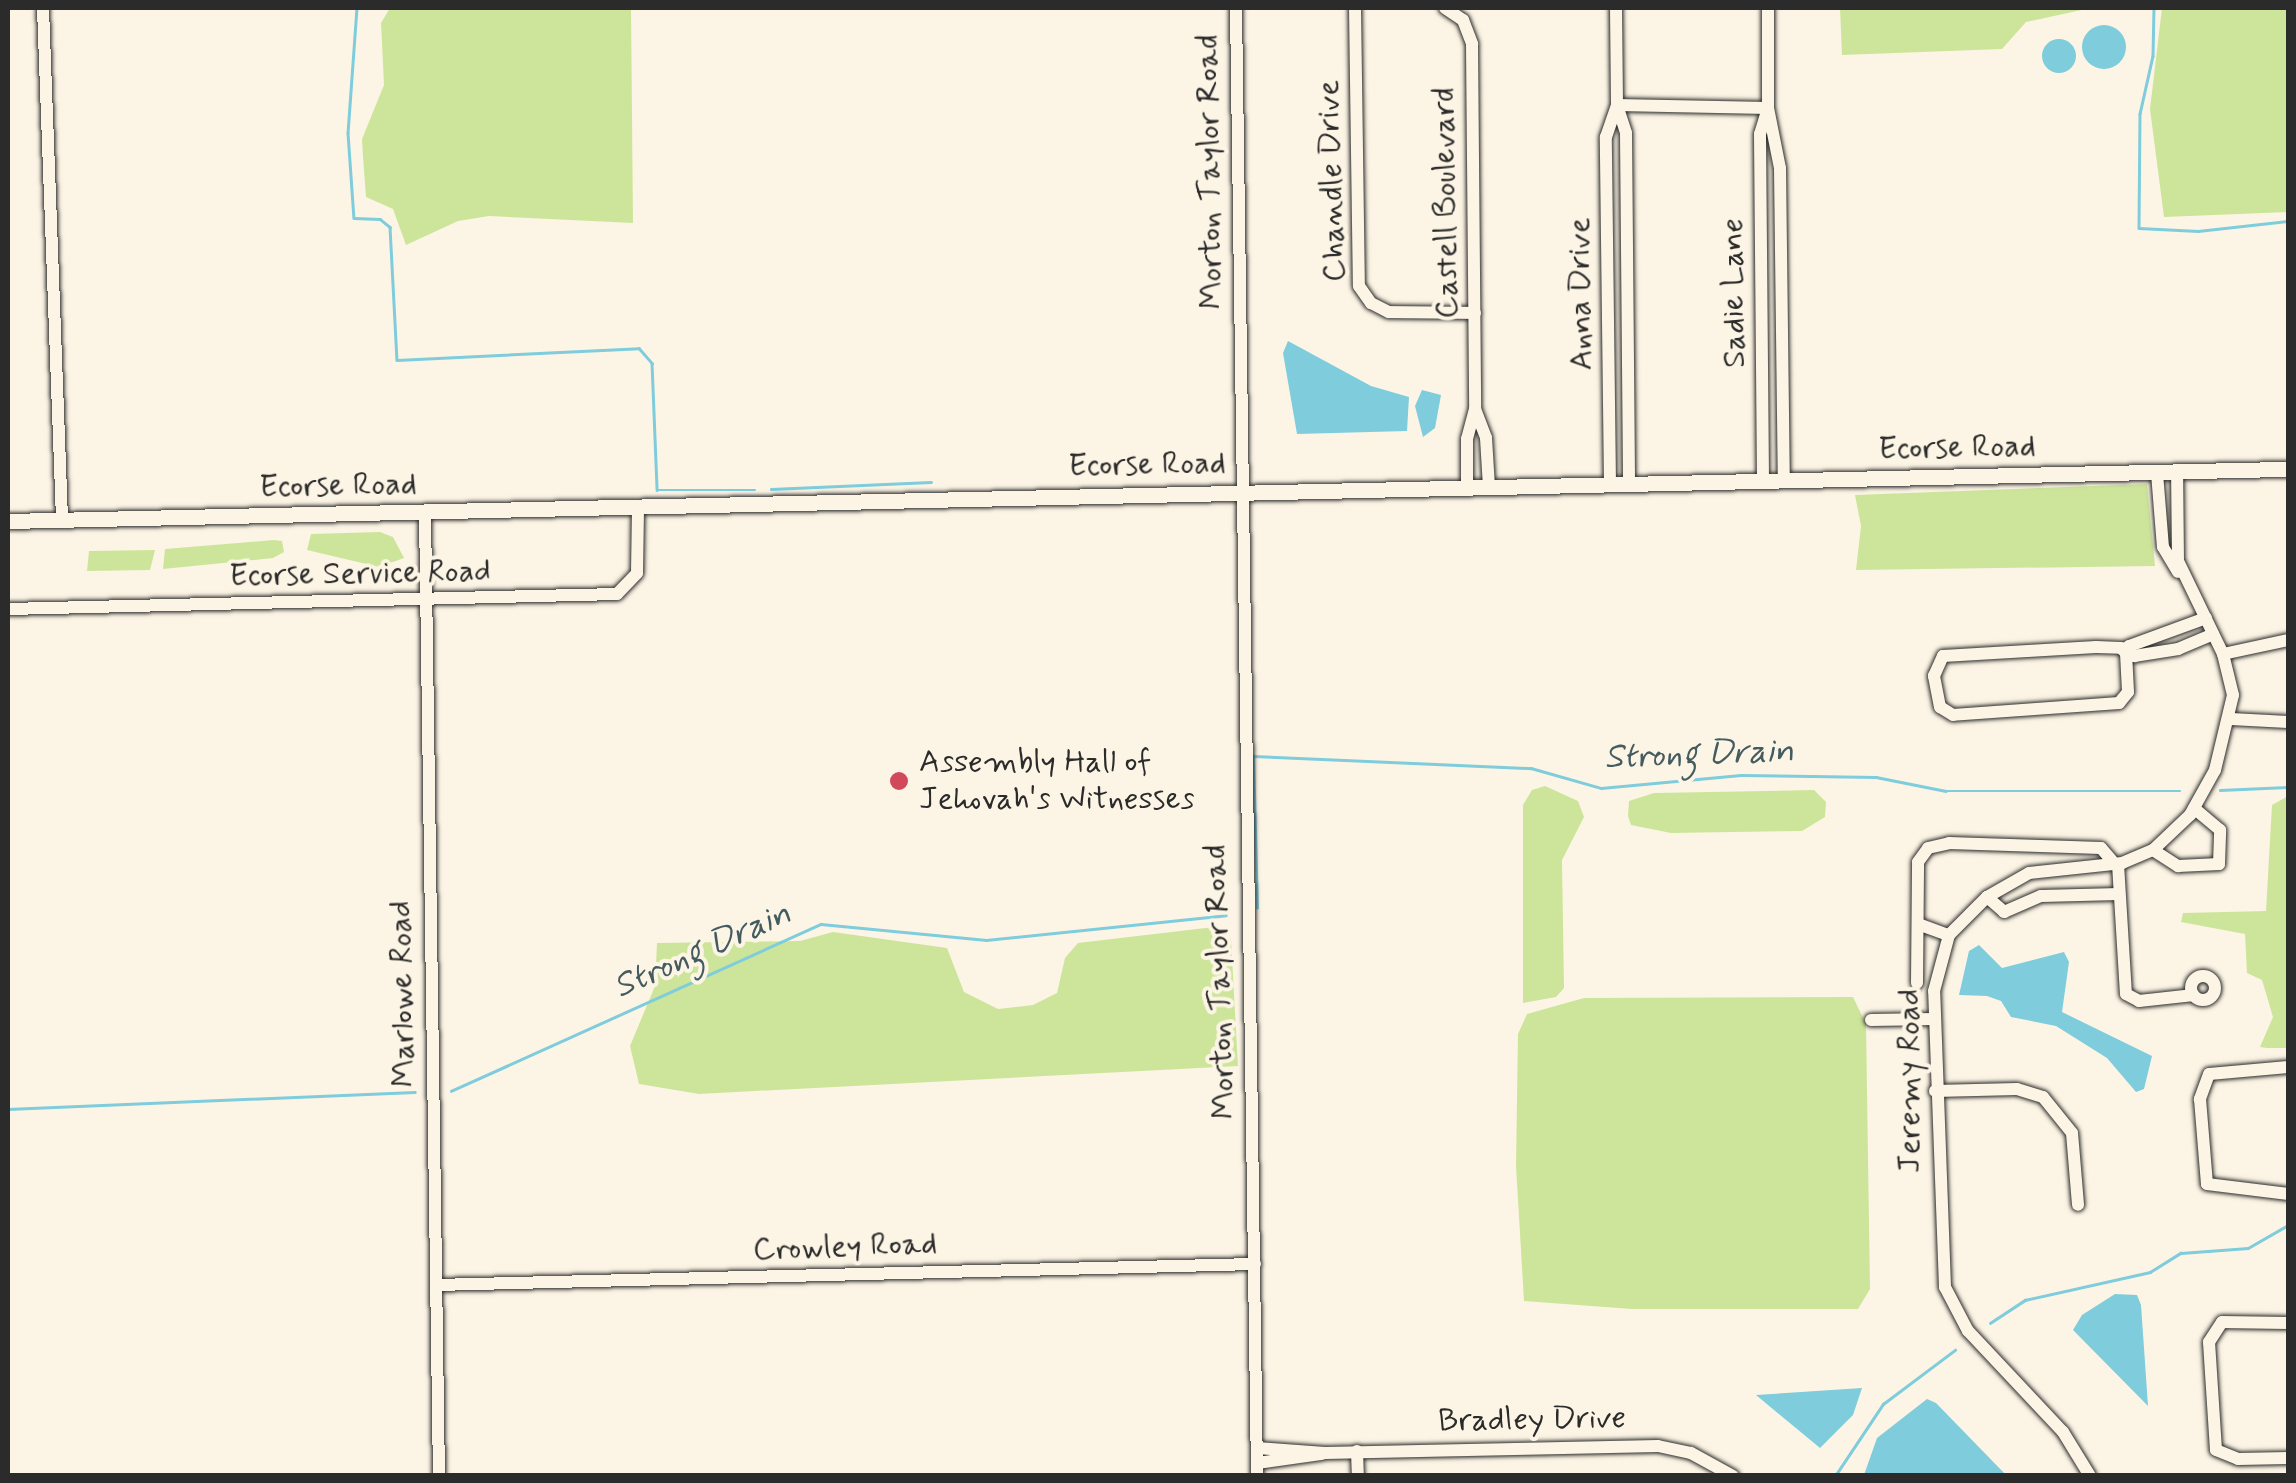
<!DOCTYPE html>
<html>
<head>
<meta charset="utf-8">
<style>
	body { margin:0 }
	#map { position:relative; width:2296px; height:1483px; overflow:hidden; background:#fcf5e5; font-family:Mynerve,sans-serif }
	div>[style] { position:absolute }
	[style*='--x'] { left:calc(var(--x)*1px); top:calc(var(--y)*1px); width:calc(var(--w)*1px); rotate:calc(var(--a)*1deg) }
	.green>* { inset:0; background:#cde59a }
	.water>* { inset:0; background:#7eccdc }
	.round { border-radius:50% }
	.stream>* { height:2.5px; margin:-1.25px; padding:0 1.25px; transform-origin:1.25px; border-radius:1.25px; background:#7eccdc }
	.roads { filter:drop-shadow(0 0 2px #2b2b2b) drop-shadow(0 0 2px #2b2b2b) }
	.minor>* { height:12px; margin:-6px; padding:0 6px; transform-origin:6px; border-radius:6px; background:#fcf5e5 }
	.minor>.ring { margin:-6px; padding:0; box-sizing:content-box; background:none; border:12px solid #fcf5e5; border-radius:50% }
	.major>* { height:15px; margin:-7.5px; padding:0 7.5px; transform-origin:7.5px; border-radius:7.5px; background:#fcf5e5 }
	.dots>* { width:28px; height:28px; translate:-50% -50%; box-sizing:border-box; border:5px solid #fcf5e5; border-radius:50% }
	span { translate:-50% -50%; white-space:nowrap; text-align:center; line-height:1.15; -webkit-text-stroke:8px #fcf5e5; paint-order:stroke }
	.street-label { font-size:32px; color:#2b2b2b }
	.poi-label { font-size:32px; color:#2b2b2b }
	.left { translate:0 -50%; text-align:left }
	.water-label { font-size:35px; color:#445b60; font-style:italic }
	.frame { position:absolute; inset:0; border:10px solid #2b2b2b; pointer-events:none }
</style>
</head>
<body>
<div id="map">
	<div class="green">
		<div style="clip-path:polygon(390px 8px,631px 8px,633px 223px,489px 216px,458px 221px,406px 245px,393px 209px,366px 197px,363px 157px,362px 139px,384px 85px,381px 23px)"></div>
		<div style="clip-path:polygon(1840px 8px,2091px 8px,2026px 22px,2002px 49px,1842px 55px)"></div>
		<div style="clip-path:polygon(2162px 8px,2288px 8px,2288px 212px,2164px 217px,2150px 109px)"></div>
		<div style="clip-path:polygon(2147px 484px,2155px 566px,1856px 570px,1861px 526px,1855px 495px)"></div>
		<div style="clip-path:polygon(380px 532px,393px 537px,404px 558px,379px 567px,307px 550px,311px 534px)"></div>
		<div style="clip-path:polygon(274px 540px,282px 541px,284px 552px,273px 558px,163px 569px,165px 549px)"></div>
		<div style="clip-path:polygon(155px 550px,150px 570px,87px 571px,89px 551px)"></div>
		<div style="clip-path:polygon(1545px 786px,1578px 801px,1584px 817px,1562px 860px,1564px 988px,1556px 997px,1523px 1003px,1523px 805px,1532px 790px)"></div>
		<div style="clip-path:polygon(1814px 790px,1826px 802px,1825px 817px,1802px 831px,1671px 833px,1631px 825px,1628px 816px,1629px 801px,1654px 793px)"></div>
		<div style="clip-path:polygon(2288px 796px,2288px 1048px,2267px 1048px,2260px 1047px,2273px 1017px,2262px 980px,2247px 973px,2245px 934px,2181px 922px,2183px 913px,2266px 911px,2272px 805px)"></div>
		<div style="clip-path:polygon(1214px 927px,1231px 939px,1238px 1066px,699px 1094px,639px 1084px,630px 1046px,655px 986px,657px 943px,800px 941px,833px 932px,947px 948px,964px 992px,998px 1009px,1033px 1005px,1057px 993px,1065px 958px,1078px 943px)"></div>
		<div style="clip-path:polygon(1853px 997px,1866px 1024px,1870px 1289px,1858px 1309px,1632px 1309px,1524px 1301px,1516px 1166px,1518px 1034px,1527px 1014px,1584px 998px)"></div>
	</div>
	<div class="water">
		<div class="round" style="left:2082px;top:25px;width:44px;height:44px"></div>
		<div class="round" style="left:2042px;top:39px;width:34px;height:34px"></div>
		<div style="clip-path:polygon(1288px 341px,1371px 386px,1409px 397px,1407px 431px,1297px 434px,1283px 353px)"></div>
		<div style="clip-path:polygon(1422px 390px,1441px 395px,1435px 428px,1423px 437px,1415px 406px)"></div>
		<div style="clip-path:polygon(1979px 945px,2002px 968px,2064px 952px,2069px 962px,2062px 1012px,2152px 1056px,2144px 1089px,2136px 1092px,2107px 1058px,2056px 1026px,2011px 1017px,2001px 1001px,1987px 996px,1959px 995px,1969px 951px)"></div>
		<div style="clip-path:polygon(2115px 1294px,2137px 1295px,2141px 1305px,2148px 1406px,2073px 1330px,2082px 1315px)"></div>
		<div style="clip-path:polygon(1862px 1388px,1853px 1415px,1820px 1448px,1756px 1395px)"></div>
		<div style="clip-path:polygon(1927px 1399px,1936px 1403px,2006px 1475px,1864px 1475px,1877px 1438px)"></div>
	</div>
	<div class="stream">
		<div style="--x:357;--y:8;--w:125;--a:94.1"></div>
		<div style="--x:348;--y:133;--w:85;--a:86"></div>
		<div style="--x:354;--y:218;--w:26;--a:2"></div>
		<div style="--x:380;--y:219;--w:13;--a:39"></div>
		<div style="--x:390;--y:227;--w:133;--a:87"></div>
		<div style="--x:397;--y:360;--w:242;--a:-2.8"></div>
		<div style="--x:639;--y:348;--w:20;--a:49"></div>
		<div style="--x:652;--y:363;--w:127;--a:87.7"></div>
		<div style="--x:657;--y:490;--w:98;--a:0"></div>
		<div style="--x:2154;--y:8;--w:48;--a:91.2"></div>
		<div style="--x:2153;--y:56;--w:59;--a:102.6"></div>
		<div style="--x:2140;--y:114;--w:114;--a:90.5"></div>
		<div style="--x:2139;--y:228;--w:59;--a:2.9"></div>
		<div style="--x:2198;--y:231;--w:91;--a:-6.3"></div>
		<div style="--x:771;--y:489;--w:160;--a:-2.5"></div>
		<div style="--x:2220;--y:790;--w:68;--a:-2.5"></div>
		<div style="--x:1257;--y:908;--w:152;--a:-91.5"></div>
		<div style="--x:1253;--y:756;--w:278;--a:2.5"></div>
		<div style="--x:1531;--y:768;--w:73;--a:15.9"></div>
		<div style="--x:1601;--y:788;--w:140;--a:-5.3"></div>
		<div style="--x:1740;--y:775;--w:136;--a:0.8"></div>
		<div style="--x:1876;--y:777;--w:71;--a:11.3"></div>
		<div style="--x:1946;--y:791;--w:234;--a:0"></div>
		<div style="--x:451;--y:1091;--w:406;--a:-24.3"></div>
		<div style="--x:821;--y:924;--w:166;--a:5.5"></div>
		<div style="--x:986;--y:940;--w:241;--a:-5.9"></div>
		<div style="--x:8;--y:1109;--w:407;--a:-2.4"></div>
		<div style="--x:1990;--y:1323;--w:42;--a:-33.3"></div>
		<div style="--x:2025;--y:1300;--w:128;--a:-12.6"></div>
		<div style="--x:2150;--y:1272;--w:36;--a:-32"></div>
		<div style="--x:2181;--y:1253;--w:67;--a:-4.3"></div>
		<div style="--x:2248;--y:1248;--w:46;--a:-29.9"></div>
		<div style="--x:1835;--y:1476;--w:87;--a:-56.3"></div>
		<div style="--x:1883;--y:1404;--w:90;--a:-36.9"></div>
	</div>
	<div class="roads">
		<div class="minor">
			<div style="--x:43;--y:8;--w:511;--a:87.87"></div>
			<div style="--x:1236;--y:8;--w:1468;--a:89.18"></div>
			<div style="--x:1355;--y:8;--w:278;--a:89.2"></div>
			<div style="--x:1359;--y:286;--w:21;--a:55"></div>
			<div style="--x:1371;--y:303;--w:20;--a:27"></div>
			<div style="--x:1389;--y:312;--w:86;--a:0.7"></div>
			<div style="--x:1445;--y:8;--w:22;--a:34"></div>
			<div style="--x:1463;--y:20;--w:26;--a:69"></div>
			<div style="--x:1472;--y:44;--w:365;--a:89.5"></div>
			<div style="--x:1475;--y:409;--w:31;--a:105"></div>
			<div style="--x:1467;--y:439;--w:48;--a:90"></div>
			<div style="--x:1616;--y:8;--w:97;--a:89.4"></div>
			<div style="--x:1617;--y:105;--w:29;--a:72"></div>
			<div style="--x:1626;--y:133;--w:350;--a:89.5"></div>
			<div style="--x:1768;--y:8;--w:100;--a:90"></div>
			<div style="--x:1768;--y:108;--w:61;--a:78.7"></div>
			<div style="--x:1780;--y:168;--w:312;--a:89.3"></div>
			<div style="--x:1617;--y:105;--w:151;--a:1.1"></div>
			<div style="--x:1475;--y:409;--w:31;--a:69"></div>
			<div style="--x:1486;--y:438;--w:49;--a:86.5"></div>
			<div style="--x:2157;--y:473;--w:74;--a:85.4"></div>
			<div style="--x:2163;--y:547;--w:29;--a:59"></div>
			<div style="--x:1763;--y:480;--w:346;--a:-90.5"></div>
			<div style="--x:1760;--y:134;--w:27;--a:-73"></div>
			<div style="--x:1610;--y:484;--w:347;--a:-90.7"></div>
			<div style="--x:1606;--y:137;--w:34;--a:-71"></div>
			<div style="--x:425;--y:512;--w:964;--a:89.17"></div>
			<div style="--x:8;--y:609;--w:609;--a:-1.41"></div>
			<div style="--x:617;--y:594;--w:29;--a:-46"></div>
			<div style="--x:637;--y:573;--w:66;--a:-89.1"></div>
			<div style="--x:2206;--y:618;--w:82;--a:160"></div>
			<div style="--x:2129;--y:646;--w:8;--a:113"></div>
			<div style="--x:2126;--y:653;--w:39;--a:87"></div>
			<div style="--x:2128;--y:692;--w:14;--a:129"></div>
			<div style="--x:2119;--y:703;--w:166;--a:175.9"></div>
			<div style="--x:1953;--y:715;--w:15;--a:-148"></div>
			<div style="--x:1940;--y:707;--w:32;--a:-101"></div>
			<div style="--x:1934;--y:676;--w:22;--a:-66"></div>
			<div style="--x:1943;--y:656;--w:153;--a:-3.4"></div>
			<div style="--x:2096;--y:647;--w:25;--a:2"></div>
			<div style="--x:2121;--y:648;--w:7;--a:45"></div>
			<div style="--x:2126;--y:653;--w:9;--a:21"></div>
			<div style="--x:2134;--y:656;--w:45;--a:-9"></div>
			<div style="--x:2178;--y:649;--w:38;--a:-23"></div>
			<div style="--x:2223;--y:654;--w:66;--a:-12.2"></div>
			<div style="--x:2231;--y:719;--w:57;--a:3"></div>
			<div style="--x:2153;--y:850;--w:30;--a:33"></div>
			<div style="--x:2178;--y:866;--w:41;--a:-2.8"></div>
			<div style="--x:2219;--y:864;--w:34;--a:-88"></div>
			<div style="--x:2220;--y:830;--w:34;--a:-140"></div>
			<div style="--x:2118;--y:864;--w:130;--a:86.5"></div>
			<div style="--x:2126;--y:994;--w:15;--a:28"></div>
			<div style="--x:2139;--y:1001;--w:55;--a:-6.2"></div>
			<div style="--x:1987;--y:897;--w:23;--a:41"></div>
			<div style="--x:2004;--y:912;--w:40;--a:-23.4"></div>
			<div style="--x:2041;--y:896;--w:78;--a:-1.5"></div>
			<div style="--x:1918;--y:924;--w:33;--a:20"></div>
			<div class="ring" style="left:2191px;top:976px;width:12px;height:12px"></div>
			<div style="--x:1917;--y:983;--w:121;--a:-89.5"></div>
			<div style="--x:1918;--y:862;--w:17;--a:-54"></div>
			<div style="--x:1928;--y:848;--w:22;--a:-13"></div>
			<div style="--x:1949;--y:843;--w:152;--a:1.9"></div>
			<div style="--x:2101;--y:848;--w:21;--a:49"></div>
			<div style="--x:1871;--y:1020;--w:62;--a:-0.9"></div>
			<div style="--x:2288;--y:1067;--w:79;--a:174.9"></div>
			<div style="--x:2209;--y:1074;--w:27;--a:110"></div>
			<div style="--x:2200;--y:1099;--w:85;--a:85.3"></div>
			<div style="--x:2207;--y:1184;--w:82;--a:7"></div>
			<div style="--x:1935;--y:1091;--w:82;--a:-1.4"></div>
			<div style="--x:2017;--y:1089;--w:27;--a:17"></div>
			<div style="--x:2043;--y:1097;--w:46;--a:51.1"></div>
			<div style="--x:2072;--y:1133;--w:72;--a:85.2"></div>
			<div style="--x:436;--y:1285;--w:819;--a:-1.47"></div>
			<div style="--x:2288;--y:1323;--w:66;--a:-179.1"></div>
			<div style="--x:2222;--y:1322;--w:24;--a:123"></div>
			<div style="--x:2209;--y:1342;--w:108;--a:86.3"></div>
			<div style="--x:2216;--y:1450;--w:24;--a:22"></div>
			<div style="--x:2238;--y:1459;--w:50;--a:-1.1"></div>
			<div style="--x:1257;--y:1448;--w:68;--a:4.2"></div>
			<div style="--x:1325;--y:1453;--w:333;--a:-1.2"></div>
			<div style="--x:1658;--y:1446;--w:34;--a:12"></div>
			<div style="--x:1691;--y:1453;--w:48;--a:28.7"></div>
			<div style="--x:1357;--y:1451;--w:25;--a:88"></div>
			<div style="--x:1257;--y:1463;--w:66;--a:-7.9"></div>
			<div style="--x:2090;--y:1476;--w:52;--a:-121.5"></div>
			<div style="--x:2063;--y:1432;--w:139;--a:-133.2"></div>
			<div style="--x:1968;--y:1331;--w:50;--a:-117.6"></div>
			<div style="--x:1945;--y:1287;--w:296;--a:-92.1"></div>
			<div style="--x:1934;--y:991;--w:58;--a:-75"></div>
			<div style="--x:1949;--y:935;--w:54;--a:-45"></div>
			<div style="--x:1987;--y:897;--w:48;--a:-29.7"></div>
			<div style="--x:2029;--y:873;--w:94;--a:-6.1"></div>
			<div style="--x:2122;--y:863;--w:34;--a:-23"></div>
			<div style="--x:2153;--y:850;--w:51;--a:-43.4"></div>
			<div style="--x:2190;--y:815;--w:51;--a:-60.9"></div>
			<div style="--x:2215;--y:770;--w:77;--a:-76.5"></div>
			<div style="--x:2233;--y:695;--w:42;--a:-103.7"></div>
			<div style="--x:2223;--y:654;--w:103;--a:-115.8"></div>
			<div style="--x:2178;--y:561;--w:89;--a:-90.6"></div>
		</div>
		<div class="major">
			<div style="--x:8;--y:521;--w:2281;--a:-1.31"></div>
		</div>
	</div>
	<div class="dots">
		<div style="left:899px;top:781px;background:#d1495b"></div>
	</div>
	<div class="street-label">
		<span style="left:1210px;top:172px;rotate:-91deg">Morton Taylor Road</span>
		<span style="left:1332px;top:181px;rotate:-92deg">Chandle Drive</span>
		<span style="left:1446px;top:203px;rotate:-91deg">Castell Boulevard</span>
		<span style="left:1734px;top:293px;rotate:-91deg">Sadie Lane</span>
		<span style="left:1581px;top:294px;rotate:-91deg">Anna Drive</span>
		<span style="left:1957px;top:448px;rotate:-1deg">Ecorse Road</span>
		<span style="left:1147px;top:465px;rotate:-1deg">Ecorse Road</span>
		<span style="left:338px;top:486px;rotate:-1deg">Ecorse Road</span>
		<span style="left:360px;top:574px;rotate:-1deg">Ecorse Service Road</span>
		<span style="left:1220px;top:982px;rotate:-92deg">Morton Taylor Road</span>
		<span style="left:403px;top:994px;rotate:-91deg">Marlowe Road</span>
		<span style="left:1910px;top:1081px;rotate:-90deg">Jeremy Road</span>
		<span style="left:845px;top:1247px;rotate:-2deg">Crowley Road</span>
		<span style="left:1532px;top:1420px;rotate:-1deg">Bradley Drive</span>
	</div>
	<div class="poi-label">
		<span class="left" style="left:919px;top:781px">Assembly Hall of<br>Jehovah's Witnesses</span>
	</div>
	<div class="water-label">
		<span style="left:1699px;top:754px;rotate:-2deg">Strong Drain</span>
		<span style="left:702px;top:950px;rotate:-24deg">Strong Drain</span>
	</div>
	<div class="frame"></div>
</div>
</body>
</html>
